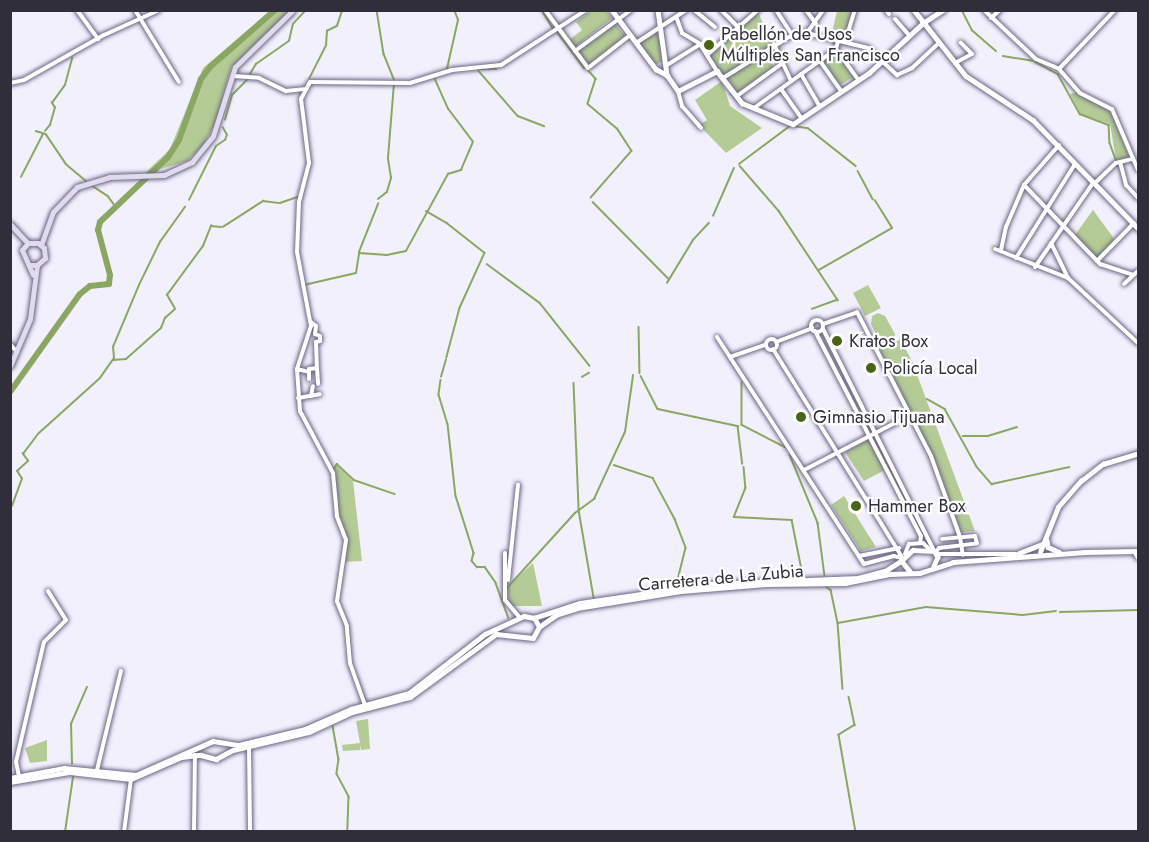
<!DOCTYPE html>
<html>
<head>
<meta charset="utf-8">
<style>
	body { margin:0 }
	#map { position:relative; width:1149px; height:842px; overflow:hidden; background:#f3f0fe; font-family:Jost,sans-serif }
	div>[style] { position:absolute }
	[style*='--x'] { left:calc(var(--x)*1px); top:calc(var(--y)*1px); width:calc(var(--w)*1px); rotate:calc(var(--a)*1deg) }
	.green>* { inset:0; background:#b4cb95 }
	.stream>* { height:1.5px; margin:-0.75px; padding:0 0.75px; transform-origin:0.75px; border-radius:0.75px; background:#8ba662 }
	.river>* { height:6px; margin:-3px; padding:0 3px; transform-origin:3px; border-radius:3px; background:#8ba662 }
	.roads { filter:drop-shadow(0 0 2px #6a6481) drop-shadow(0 0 2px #6a6481) }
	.minor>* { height:4px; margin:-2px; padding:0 2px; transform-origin:2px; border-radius:2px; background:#fff }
	.minor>.ring { margin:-2px; padding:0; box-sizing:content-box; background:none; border:4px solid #fff; border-radius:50% }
	.tertiary>* { height:4.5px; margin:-2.25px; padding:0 2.25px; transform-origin:2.25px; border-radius:2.25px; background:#fff }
	.secondary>* { height:5px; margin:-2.5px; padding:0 2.5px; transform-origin:2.5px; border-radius:2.5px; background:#dfdaee }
	.dots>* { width:16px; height:16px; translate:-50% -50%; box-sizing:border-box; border:3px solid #fff; border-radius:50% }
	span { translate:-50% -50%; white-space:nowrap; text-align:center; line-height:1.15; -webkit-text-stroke:4.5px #fff; paint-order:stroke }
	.poi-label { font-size:18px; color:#312e3b }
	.left { translate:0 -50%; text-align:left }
	.street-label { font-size:18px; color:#312e3b }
	.frame { position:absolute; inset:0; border:12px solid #312e3b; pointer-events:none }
</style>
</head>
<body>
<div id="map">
	<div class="green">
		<div style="clip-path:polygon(270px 11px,289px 11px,231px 68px,215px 124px,202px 147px,187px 161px,144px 174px,170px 149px,203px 68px)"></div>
		<div style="clip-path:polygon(591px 11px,607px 11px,612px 18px,575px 47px,569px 40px,582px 30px,576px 22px)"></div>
		<div style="clip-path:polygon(837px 11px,853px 11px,843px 40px,831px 37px)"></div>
		<div style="clip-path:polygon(758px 12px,772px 44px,724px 76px,710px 56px)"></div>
		<div style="clip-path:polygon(614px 22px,625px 36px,589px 65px,577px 51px)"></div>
		<div style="clip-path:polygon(657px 33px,666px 60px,655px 65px,639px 43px)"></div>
		<div style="clip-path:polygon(764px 52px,774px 66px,737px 93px,727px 78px)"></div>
		<div style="clip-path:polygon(835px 52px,853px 77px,840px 85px,822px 62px)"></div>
		<div style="clip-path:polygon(722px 81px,730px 106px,762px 128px,726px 153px,699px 125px,707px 120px,695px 100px)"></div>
		<div style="clip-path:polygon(1076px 92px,1110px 110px,1130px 159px,1116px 160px,1110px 124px,1080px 114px,1070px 94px)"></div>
		<div style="clip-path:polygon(1093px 210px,1115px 240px,1097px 258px,1075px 235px)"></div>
		<div style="clip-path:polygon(868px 285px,881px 308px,865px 316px,853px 293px)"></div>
		<div style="clip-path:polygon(878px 313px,885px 316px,895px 334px,893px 343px,900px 339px,912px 361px,975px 531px,961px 532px,932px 455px,880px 350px,888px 345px,880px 342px,871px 324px,872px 316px)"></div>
		<div style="clip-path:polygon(869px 439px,885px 470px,864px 481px,845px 452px)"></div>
		<div style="clip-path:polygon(336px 465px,353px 481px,362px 561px,343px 562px,347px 542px,338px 517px,333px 471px)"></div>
		<div style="clip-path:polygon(844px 496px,862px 525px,876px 547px,861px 551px,831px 505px)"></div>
		<div style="clip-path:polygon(533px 563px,542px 606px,510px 606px,507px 587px)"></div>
		<div style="clip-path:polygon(368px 719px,370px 749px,361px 750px,360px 745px,360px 750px,343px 751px,342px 745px,360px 743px,356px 721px)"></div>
		<div style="clip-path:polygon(47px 740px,47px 761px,30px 763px,25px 748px)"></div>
	</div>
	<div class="stream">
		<div style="--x:377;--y:10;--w:45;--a:81"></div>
		<div style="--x:384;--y:54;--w:27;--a:68"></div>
		<div style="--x:542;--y:10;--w:23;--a:59"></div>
		<div style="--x:962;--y:10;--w:22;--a:63"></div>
		<div style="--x:972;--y:30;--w:32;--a:41"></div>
		<div style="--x:558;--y:33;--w:44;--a:53.4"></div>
		<div style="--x:1003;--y:56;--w:31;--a:9"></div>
		<div style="--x:1035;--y:62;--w:26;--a:28"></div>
		<div style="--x:1058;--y:74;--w:46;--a:61.2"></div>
		<div style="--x:1080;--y:114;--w:31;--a:21"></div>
		<div style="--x:1109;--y:125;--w:18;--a:87"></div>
		<div style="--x:1110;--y:143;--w:20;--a:70"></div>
		<div style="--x:447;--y:69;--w:50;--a:-77.3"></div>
		<div style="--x:458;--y:20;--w:11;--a:-112"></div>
		<div style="--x:477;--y:69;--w:19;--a:0"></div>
		<div style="--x:478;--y:70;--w:61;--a:49"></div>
		<div style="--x:518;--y:116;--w:28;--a:21"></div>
		<div style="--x:588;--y:70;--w:12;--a:48"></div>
		<div style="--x:596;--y:79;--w:26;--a:108"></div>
		<div style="--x:588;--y:104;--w:38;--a:40"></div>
		<div style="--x:617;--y:128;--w:27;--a:57"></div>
		<div style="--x:632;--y:151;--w:62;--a:131.1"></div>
		<div style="--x:250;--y:74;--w:12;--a:-59"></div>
		<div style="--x:256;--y:64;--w:40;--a:-34.9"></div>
		<div style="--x:289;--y:41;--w:17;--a:-77"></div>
		<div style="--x:293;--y:24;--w:19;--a:-47"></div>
		<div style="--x:309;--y:79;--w:38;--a:-63"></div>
		<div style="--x:326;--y:45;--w:14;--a:-86"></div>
		<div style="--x:327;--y:31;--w:11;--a:-27"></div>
		<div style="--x:337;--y:26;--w:16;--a:-72"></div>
		<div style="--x:731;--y:93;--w:11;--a:49"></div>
		<div style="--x:225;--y:120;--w:26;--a:-74"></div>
		<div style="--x:232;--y:95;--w:23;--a:-45"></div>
		<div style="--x:793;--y:126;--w:15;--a:8"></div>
		<div style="--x:808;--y:128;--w:61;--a:38.4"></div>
		<div style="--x:36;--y:131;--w:10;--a:17"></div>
		<div style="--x:46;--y:134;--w:36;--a:56"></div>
		<div style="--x:66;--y:164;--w:26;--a:40"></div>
		<div style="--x:45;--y:131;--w:8;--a:-50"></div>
		<div style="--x:50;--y:125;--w:18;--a:-74"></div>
		<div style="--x:55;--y:108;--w:6;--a:-121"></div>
		<div style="--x:52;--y:103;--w:22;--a:-54"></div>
		<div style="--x:65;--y:85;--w:28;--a:-75"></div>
		<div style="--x:739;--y:164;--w:64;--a:-36.7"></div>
		<div style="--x:740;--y:166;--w:60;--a:49.1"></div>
		<div style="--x:779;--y:211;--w:107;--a:56.5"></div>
		<div style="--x:838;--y:300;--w:27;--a:160"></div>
		<div style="--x:858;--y:171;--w:32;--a:62"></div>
		<div style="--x:21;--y:177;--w:48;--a:-62.9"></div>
		<div style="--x:91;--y:185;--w:20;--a:33"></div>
		<div style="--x:108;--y:196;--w:14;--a:54"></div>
		<div style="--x:378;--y:199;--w:11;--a:-38"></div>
		<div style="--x:387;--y:192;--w:15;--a:-74"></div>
		<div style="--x:391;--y:178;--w:20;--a:-99"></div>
		<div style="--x:388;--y:158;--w:74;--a:-85.4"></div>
		<div style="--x:189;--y:200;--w:60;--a:-63.4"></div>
		<div style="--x:216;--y:146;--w:11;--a:-34"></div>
		<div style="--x:225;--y:140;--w:5;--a:-68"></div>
		<div style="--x:227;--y:135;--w:8;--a:-120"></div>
		<div style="--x:593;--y:202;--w:108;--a:45.4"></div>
		<div style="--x:426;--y:211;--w:24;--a:30"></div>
		<div style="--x:447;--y:223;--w:48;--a:38.3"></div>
		<div style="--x:485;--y:253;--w:60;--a:114.4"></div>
		<div style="--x:460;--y:308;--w:51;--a:104.9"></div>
		<div style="--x:713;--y:216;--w:52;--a:-66.4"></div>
		<div style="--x:223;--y:227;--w:48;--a:-33"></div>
		<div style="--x:263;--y:201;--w:17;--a:7"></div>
		<div style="--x:280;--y:203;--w:18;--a:-19"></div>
		<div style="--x:359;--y:252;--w:52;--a:-68.4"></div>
		<div style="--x:487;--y:264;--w:66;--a:36.3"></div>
		<div style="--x:540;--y:303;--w:80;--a:51.6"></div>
		<div style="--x:819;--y:270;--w:84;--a:-29.9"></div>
		<div style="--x:892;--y:228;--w:32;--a:-122"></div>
		<div style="--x:667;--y:283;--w:50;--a:-58.8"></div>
		<div style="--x:693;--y:240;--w:23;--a:-47"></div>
		<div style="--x:304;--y:285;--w:53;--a:-13"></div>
		<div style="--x:356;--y:273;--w:20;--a:-81"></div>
		<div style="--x:359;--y:253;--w:28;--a:4"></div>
		<div style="--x:387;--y:255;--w:19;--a:-12"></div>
		<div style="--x:406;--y:251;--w:88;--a:-61.4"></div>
		<div style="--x:448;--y:174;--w:14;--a:-17"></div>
		<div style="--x:461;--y:170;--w:30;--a:-67"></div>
		<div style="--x:473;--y:142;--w:41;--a:-127.1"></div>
		<div style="--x:448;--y:109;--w:34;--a:-114"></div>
		<div style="--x:639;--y:327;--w:46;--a:88.8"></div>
		<div style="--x:113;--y:360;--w:13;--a:-4"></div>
		<div style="--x:126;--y:359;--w:47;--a:-41.5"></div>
		<div style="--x:161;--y:328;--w:11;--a:-68"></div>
		<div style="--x:165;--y:318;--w:13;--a:-42"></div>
		<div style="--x:175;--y:309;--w:16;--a:-120"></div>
		<div style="--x:167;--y:295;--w:61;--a:-53.7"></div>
		<div style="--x:203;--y:246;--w:22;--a:-68"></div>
		<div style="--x:211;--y:226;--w:10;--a:6"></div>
		<div style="--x:641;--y:376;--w:37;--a:63"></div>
		<div style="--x:658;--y:409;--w:82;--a:12"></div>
		<div style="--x:738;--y:426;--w:38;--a:83"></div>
		<div style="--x:441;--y:377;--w:18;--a:-74"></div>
		<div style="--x:582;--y:377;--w:8;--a:-30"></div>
		<div style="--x:441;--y:380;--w:15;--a:98"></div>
		<div style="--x:439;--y:395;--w:30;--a:73"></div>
		<div style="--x:448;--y:424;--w:72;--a:83.7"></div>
		<div style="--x:456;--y:496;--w:60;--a:72.5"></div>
		<div style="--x:474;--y:553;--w:8;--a:104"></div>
		<div style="--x:472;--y:561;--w:8;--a:50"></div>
		<div style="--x:477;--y:567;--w:8;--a:0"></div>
		<div style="--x:485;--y:567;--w:19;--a:55"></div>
		<div style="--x:496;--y:583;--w:37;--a:70"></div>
		<div style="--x:742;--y:382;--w:43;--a:90"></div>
		<div style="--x:742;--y:425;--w:48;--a:27.1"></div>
		<div style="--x:574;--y:383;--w:127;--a:87.7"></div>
		<div style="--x:579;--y:510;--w:89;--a:80.3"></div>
		<div style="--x:927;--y:399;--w:21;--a:29"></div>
		<div style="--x:945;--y:409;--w:66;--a:61.1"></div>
		<div style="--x:977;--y:467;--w:23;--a:49"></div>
		<div style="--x:992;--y:484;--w:79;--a:-12.4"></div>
		<div style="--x:963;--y:436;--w:25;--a:0"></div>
		<div style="--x:988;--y:436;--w:30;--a:-17"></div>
		<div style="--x:790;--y:455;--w:74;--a:67.6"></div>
		<div style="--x:818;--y:523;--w:53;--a:82.5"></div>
		<div style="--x:614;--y:465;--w:41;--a:18.4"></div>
		<div style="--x:653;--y:478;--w:47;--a:61.8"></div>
		<div style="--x:675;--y:519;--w:31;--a:69"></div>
		<div style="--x:686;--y:548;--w:38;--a:104"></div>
		<div style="--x:744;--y:467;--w:21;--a:85"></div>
		<div style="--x:746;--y:488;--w:31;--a:112"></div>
		<div style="--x:734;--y:517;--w:58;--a:3"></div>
		<div style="--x:792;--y:520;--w:56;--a:78.7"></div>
		<div style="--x:333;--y:470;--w:7;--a:-56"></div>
		<div style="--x:337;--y:464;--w:23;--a:43"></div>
		<div style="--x:354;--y:480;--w:43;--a:18.9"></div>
		<div style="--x:12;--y:506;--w:29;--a:-70"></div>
		<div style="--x:22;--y:479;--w:9;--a:-122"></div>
		<div style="--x:17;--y:471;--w:15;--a:-42"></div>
		<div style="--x:28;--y:461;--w:9;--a:-126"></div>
		<div style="--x:23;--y:454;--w:26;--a:-53"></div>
		<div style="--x:39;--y:433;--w:82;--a:-42"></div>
		<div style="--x:100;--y:378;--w:24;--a:-55"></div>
		<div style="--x:114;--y:358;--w:11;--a:-95"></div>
		<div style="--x:113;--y:347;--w:67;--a:-67.2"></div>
		<div style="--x:139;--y:285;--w:48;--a:-64"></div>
		<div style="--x:160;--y:242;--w:43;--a:-54.5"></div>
		<div style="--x:768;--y:586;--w:5;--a:0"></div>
		<div style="--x:825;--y:586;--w:7;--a:34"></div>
		<div style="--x:831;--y:590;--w:34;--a:78"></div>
		<div style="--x:838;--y:623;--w:66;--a:85.7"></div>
		<div style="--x:507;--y:588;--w:101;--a:-47.8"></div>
		<div style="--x:575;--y:513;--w:24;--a:-36"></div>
		<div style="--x:594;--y:499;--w:74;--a:-65.2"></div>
		<div style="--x:625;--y:432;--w:57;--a:-81.9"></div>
		<div style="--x:1060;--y:612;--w:78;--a:-1.5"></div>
		<div style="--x:838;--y:623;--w:89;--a:-10.3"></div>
		<div style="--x:926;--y:607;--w:97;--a:4.7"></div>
		<div style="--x:1023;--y:615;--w:33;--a:-7"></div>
		<div style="--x:349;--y:632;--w:22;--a:85"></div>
		<div style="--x:351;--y:662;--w:40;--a:69"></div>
		<div style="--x:849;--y:697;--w:29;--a:78"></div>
		<div style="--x:855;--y:725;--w:19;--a:148"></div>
		<div style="--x:839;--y:735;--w:98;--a:80.1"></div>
		<div style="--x:333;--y:726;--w:34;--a:80"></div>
		<div style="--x:339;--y:759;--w:15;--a:98"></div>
		<div style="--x:337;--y:774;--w:26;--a:62"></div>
		<div style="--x:349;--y:797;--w:35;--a:92"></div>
		<div style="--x:72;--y:764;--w:40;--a:-91.4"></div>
		<div style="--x:71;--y:724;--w:40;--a:-66.6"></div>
		<div style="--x:65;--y:832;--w:56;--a:-81.7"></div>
	</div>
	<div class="river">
		<div style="--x:10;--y:392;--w:120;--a:-54.5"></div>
		<div style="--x:80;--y:294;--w:13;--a:-39"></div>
		<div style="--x:90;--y:286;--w:19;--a:-6"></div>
		<div style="--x:109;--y:284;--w:9;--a:-84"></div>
		<div style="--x:110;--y:275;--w:47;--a:-104.9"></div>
		<div style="--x:98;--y:230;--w:8;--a:-76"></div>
		<div style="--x:100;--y:222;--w:94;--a:-43.7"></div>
		<div style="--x:168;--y:157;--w:20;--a:-57"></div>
		<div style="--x:179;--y:140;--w:65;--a:-70.2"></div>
		<div style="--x:201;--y:79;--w:15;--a:-53"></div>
		<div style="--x:210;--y:67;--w:86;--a:-41.2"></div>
	</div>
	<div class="roads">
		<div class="minor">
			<div style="--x:77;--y:10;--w:36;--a:54"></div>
			<div style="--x:135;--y:10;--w:84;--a:58.6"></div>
			<div style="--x:545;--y:10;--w:72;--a:53.4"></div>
			<div style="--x:588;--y:68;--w:52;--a:-38"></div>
			<div style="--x:694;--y:10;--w:27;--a:39"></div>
			<div style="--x:721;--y:10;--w:24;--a:45"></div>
			<div style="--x:776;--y:10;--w:30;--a:57"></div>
			<div style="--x:806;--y:10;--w:17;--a:54"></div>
			<div style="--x:886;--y:10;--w:5;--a:53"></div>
			<div style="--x:984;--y:10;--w:71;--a:43.3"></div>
			<div style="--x:1036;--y:59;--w:25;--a:23"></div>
			<div style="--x:1059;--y:69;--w:32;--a:49"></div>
			<div style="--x:1080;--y:93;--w:36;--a:27"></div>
			<div style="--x:1112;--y:109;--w:66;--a:66.9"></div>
			<div style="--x:991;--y:18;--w:12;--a:-42"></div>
			<div style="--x:677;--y:19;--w:15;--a:70"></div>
			<div style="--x:682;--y:33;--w:21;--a:31"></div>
			<div style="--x:700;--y:44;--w:32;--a:58"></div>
			<div style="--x:895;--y:19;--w:21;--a:49"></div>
			<div style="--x:807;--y:33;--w:28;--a:-55"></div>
			<div style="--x:838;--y:41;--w:8;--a:104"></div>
			<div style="--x:836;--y:49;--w:36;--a:54"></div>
			<div style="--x:845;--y:42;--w:34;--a:-73"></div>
			<div style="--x:636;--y:43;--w:60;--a:-33.4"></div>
			<div style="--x:774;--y:44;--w:41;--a:65.3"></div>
			<div style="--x:575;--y:51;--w:69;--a:-36.2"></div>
			<div style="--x:707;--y:55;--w:68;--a:-41.4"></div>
			<div style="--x:820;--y:61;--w:35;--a:55"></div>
			<div style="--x:955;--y:63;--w:19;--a:-28"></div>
			<div style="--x:972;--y:54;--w:16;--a:-135"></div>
			<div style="--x:667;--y:65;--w:39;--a:-32"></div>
			<div style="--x:1059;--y:69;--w:81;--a:-46.5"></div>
			<div style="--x:801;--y:74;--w:36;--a:60"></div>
			<div style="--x:233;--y:76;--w:26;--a:4"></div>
			<div style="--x:259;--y:78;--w:30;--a:26"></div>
			<div style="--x:286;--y:91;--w:18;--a:-6"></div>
			<div style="--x:723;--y:78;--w:81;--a:-31.9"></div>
			<div style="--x:792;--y:35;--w:14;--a:-8"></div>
			<div style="--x:806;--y:33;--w:64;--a:13.6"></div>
			<div style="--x:868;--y:48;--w:40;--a:43"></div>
			<div style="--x:897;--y:75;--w:17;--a:-25"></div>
			<div style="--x:912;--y:68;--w:37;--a:-43"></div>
			<div style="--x:10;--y:83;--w:14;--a:-12"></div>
			<div style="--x:24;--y:80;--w:92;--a:-29.4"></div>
			<div style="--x:104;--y:35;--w:60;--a:-24.4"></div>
			<div style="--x:781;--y:89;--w:35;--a:55"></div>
			<div style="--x:678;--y:91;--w:16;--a:75"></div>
			<div style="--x:682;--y:106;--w:29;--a:49"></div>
			<div style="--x:737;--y:96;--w:57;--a:-35.7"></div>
			<div style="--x:754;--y:108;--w:101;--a:-35.7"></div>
			<div style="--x:1120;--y:162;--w:24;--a:75"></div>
			<div style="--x:1126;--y:185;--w:18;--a:47"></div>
			<div style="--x:1094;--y:184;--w:30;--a:-44"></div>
			<div style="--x:1116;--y:163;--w:16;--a:-14"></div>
			<div style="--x:1024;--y:185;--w:110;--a:46.1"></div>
			<div style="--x:1100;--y:264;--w:35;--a:18"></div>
			<div style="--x:1051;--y:243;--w:39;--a:64"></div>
			<div style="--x:995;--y:249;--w:79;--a:21.7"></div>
			<div style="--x:1068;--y:278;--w:96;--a:42.9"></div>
			<div style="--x:1001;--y:250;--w:24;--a:-78"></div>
			<div style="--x:1006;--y:227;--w:46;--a:-66.8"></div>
			<div style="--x:1024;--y:185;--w:53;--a:-48.8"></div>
			<div style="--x:1016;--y:258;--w:111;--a:-57.9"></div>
			<div style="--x:1097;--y:261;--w:53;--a:-45.8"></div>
			<div style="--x:1035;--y:267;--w:102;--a:-55.4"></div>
			<div style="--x:1124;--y:284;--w:19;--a:-43"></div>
			<div class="ring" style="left:811px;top:320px;width:8px;height:8px"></div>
			<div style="--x:311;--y:322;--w:6;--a:39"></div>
			<div style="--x:316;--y:326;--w:8;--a:97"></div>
			<div style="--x:315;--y:334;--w:5;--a:22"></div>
			<div style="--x:320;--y:336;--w:5;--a:90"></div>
			<div style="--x:320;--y:341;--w:4;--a:166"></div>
			<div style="--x:316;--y:342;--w:26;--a:88"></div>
			<div style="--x:823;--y:324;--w:36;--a:-19"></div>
			<div style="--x:857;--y:312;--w:162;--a:62.8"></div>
			<div style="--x:931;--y:456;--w:86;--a:70.3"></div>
			<div style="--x:960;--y:537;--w:18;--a:81"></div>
			<div style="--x:823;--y:329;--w:248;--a:63.4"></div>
			<div style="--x:815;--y:331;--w:231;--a:62.7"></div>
			<div style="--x:921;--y:536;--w:7;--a:98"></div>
			<div style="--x:717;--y:337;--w:270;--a:57.1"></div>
			<div style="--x:864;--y:564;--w:31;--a:-15"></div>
			<div style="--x:894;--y:556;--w:8;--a:14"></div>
			<div class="ring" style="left:765.5px;top:338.5px;width:7px;height:7px"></div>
			<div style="--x:776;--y:342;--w:39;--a:-21"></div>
			<div style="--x:10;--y:344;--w:11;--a:49"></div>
			<div style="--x:773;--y:349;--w:245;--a:58.2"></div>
			<div style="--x:730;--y:357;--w:37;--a:-19"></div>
			<div style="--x:297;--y:369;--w:12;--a:14"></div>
			<div style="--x:309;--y:379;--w:10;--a:-90"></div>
			<div style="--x:309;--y:369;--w:8;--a:-7"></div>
			<div style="--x:317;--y:368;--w:16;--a:86"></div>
			<div style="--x:311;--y:396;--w:10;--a:-79"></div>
			<div style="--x:298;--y:398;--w:22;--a:-10"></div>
			<div style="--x:804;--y:470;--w:119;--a:-27.4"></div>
			<div style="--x:1134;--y:551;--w:8;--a:60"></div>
			<div style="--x:936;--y:552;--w:5;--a:-53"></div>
			<div style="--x:939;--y:548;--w:38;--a:-7"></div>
			<div style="--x:977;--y:543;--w:7;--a:-106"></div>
			<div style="--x:975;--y:536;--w:33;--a:175"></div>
			<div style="--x:505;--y:553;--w:47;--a:90"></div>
			<div style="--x:505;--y:600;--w:23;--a:50"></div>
			<div style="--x:905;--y:554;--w:11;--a:-68"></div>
			<div style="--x:909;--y:544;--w:14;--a:-4"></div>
			<div style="--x:923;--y:543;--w:8;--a:45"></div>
			<div style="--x:859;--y:556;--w:41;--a:-11.3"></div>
			<div style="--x:508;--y:580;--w:96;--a:-84"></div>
			<div style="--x:365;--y:705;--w:45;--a:-109.7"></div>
			<div style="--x:350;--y:663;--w:37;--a:-95"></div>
			<div style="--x:347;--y:626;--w:27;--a:-112"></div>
			<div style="--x:337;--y:601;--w:62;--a:-81.6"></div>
			<div style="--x:346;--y:540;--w:26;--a:-111"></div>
			<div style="--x:337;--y:516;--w:43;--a:-95.3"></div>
			<div style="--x:333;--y:473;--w:70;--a:-118"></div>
			<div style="--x:300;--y:411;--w:42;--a:-94.1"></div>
			<div style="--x:297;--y:369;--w:45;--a:-72"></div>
			<div style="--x:311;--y:326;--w:75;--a:-100.7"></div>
			<div style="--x:297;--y:252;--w:50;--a:-87.7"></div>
			<div style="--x:299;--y:202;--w:40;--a:-75.6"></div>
			<div style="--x:309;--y:163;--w:64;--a:-97.1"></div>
			<div style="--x:301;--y:99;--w:19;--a:-62"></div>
			<div style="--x:310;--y:82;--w:100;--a:0.6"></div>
			<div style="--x:410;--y:83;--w:44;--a:-17.2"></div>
			<div style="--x:452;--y:70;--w:49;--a:-5.8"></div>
			<div style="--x:501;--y:65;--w:101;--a:-32.9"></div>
			<div style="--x:249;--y:747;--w:85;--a:89.3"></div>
			<div style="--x:97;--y:770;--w:102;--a:-76.4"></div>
			<div style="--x:19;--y:776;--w:14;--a:-102"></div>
			<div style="--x:16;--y:762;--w:123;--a:-76.9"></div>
			<div style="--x:44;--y:642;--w:31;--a:-45"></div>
			<div style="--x:66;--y:620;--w:34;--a:-122"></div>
			<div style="--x:124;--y:832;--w:53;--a:-82.5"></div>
			<div style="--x:194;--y:832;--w:77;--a:-89.3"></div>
		</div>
		<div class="tertiary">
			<div style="--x:612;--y:10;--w:74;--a:53.3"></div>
			<div style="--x:656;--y:69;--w:13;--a:29"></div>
			<div style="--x:667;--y:75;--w:19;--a:55"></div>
			<div style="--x:678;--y:91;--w:44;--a:-27.1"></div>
			<div style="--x:717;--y:71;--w:41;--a:52"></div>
			<div style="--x:742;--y:103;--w:55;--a:22.4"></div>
			<div style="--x:793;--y:124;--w:92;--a:-33.9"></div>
			<div style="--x:869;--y:73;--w:74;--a:-42.8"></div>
			<div style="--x:923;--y:23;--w:24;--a:-33"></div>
			<div style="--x:658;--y:10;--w:66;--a:82.1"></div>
			<div style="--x:914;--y:10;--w:84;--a:51.8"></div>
			<div style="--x:966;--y:76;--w:80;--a:33.3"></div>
			<div style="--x:1033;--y:120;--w:151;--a:45.8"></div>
			<div style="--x:1047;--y:540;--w:7;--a:82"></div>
			<div style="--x:1048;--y:547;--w:12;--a:24"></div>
			<div style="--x:1040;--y:552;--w:48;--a:-68.2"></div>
			<div style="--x:1058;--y:507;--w:35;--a:-49"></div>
			<div style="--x:1081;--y:481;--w:28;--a:-38"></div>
			<div style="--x:1103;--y:464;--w:37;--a:-17"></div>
			<div style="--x:1084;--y:552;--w:54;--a:-1.1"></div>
			<div style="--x:1019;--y:553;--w:25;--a:-21"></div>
			<div style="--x:937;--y:554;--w:79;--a:0"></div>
			<div style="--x:910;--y:572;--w:14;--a:-129"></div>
			<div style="--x:901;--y:561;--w:16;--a:-43"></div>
			<div style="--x:913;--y:550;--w:21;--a:3"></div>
			<div style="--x:934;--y:551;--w:7;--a:56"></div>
			<div style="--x:938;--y:557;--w:10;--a:114"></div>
			<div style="--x:539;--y:627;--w:21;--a:-35"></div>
			<div style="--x:556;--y:615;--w:22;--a:-18"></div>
			<div style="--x:577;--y:608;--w:105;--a:-9.3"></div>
			<div style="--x:681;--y:591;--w:85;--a:-4.7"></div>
			<div style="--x:766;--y:584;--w:79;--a:-0.7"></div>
			<div style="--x:845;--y:583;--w:46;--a:-11.3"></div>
			<div style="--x:890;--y:574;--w:30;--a:-2"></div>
			<div style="--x:920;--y:573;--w:35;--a:-18"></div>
			<div style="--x:953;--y:562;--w:134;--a:-4.3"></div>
			<div style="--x:10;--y:778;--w:55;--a:-10.5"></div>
			<div style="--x:64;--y:768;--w:72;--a:5.6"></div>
			<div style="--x:136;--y:775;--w:84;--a:-23.8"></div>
			<div style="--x:213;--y:741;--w:26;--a:9"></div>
			<div style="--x:239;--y:745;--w:68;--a:-13.6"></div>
			<div style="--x:305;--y:729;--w:50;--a:-23.5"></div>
			<div style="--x:351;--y:709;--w:60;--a:-15.4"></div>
			<div style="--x:409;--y:693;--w:96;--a:-37.8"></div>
			<div style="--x:485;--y:634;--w:43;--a:-24.8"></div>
			<div style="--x:524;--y:616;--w:10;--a:11"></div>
			<div style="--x:534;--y:618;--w:48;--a:-18.1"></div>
			<div style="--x:580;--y:603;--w:130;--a:-8.4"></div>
			<div style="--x:709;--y:584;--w:149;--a:-2.3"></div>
			<div style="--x:858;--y:578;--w:30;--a:-15"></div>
			<div style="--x:887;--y:570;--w:17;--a:-33"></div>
			<div style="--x:10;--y:782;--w:61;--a:-9.5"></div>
			<div style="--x:70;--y:772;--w:61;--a:6.5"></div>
			<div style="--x:131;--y:779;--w:55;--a:-23.7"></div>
			<div style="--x:181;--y:757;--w:20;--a:-6"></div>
			<div style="--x:201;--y:755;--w:16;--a:15"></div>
			<div style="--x:216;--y:759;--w:19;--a:-28"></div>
			<div style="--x:233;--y:750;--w:78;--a:-13.3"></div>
			<div style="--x:309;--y:732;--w:47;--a:-24.9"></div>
			<div style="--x:352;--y:712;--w:60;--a:-14.5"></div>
			<div style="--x:410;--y:697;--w:107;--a:-36.2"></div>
			<div style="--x:496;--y:634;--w:37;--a:6"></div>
			<div style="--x:533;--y:638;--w:13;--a:-61"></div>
			<div style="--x:539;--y:627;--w:10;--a:-119"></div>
		</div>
		<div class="secondary">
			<div style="--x:10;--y:224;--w:26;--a:47"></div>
			<div style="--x:41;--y:245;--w:35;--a:-70"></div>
			<div style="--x:53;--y:212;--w:35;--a:-46"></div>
			<div style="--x:77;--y:187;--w:34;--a:-17"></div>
			<div style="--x:109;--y:177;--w:55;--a:-2.1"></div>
			<div style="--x:164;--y:175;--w:31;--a:-25"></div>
			<div style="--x:192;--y:162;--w:33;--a:-51"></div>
			<div style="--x:213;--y:136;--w:72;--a:-72.3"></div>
			<div style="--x:235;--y:67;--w:81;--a:-44.5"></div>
			<div style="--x:29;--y:265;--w:8;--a:0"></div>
			<div style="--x:37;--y:265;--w:11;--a:-41"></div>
			<div style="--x:45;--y:258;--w:10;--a:-96"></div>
			<div style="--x:44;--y:248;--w:8;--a:-140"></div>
			<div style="--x:38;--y:243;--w:10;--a:180"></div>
			<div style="--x:28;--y:243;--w:9;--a:131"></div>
			<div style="--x:22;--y:250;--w:27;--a:66"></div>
			<div style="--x:10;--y:366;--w:51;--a:-66.9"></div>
			<div style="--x:30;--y:319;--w:54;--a:-82.6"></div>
		</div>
	</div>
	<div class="dots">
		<div style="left:709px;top:45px;background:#4a6415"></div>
		<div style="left:837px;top:341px;background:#4a6415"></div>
		<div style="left:871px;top:368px;background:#4a6415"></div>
		<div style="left:801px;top:417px;background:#4a6415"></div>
		<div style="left:856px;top:506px;background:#4a6415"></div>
	</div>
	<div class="poi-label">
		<span class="left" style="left:721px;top:45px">Pabellón de Usos<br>Múltiples San Francisco</span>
		<span class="left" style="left:849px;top:341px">Kratos Box</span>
		<span class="left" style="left:883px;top:368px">Policía Local</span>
		<span class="left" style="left:813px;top:417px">Gimnasio Tijuana</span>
		<span class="left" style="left:868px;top:506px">Hammer Box</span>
	</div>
	<div class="street-label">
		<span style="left:721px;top:578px;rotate:-5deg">Carretera de La Zubia</span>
	</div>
	<div class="frame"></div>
</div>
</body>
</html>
